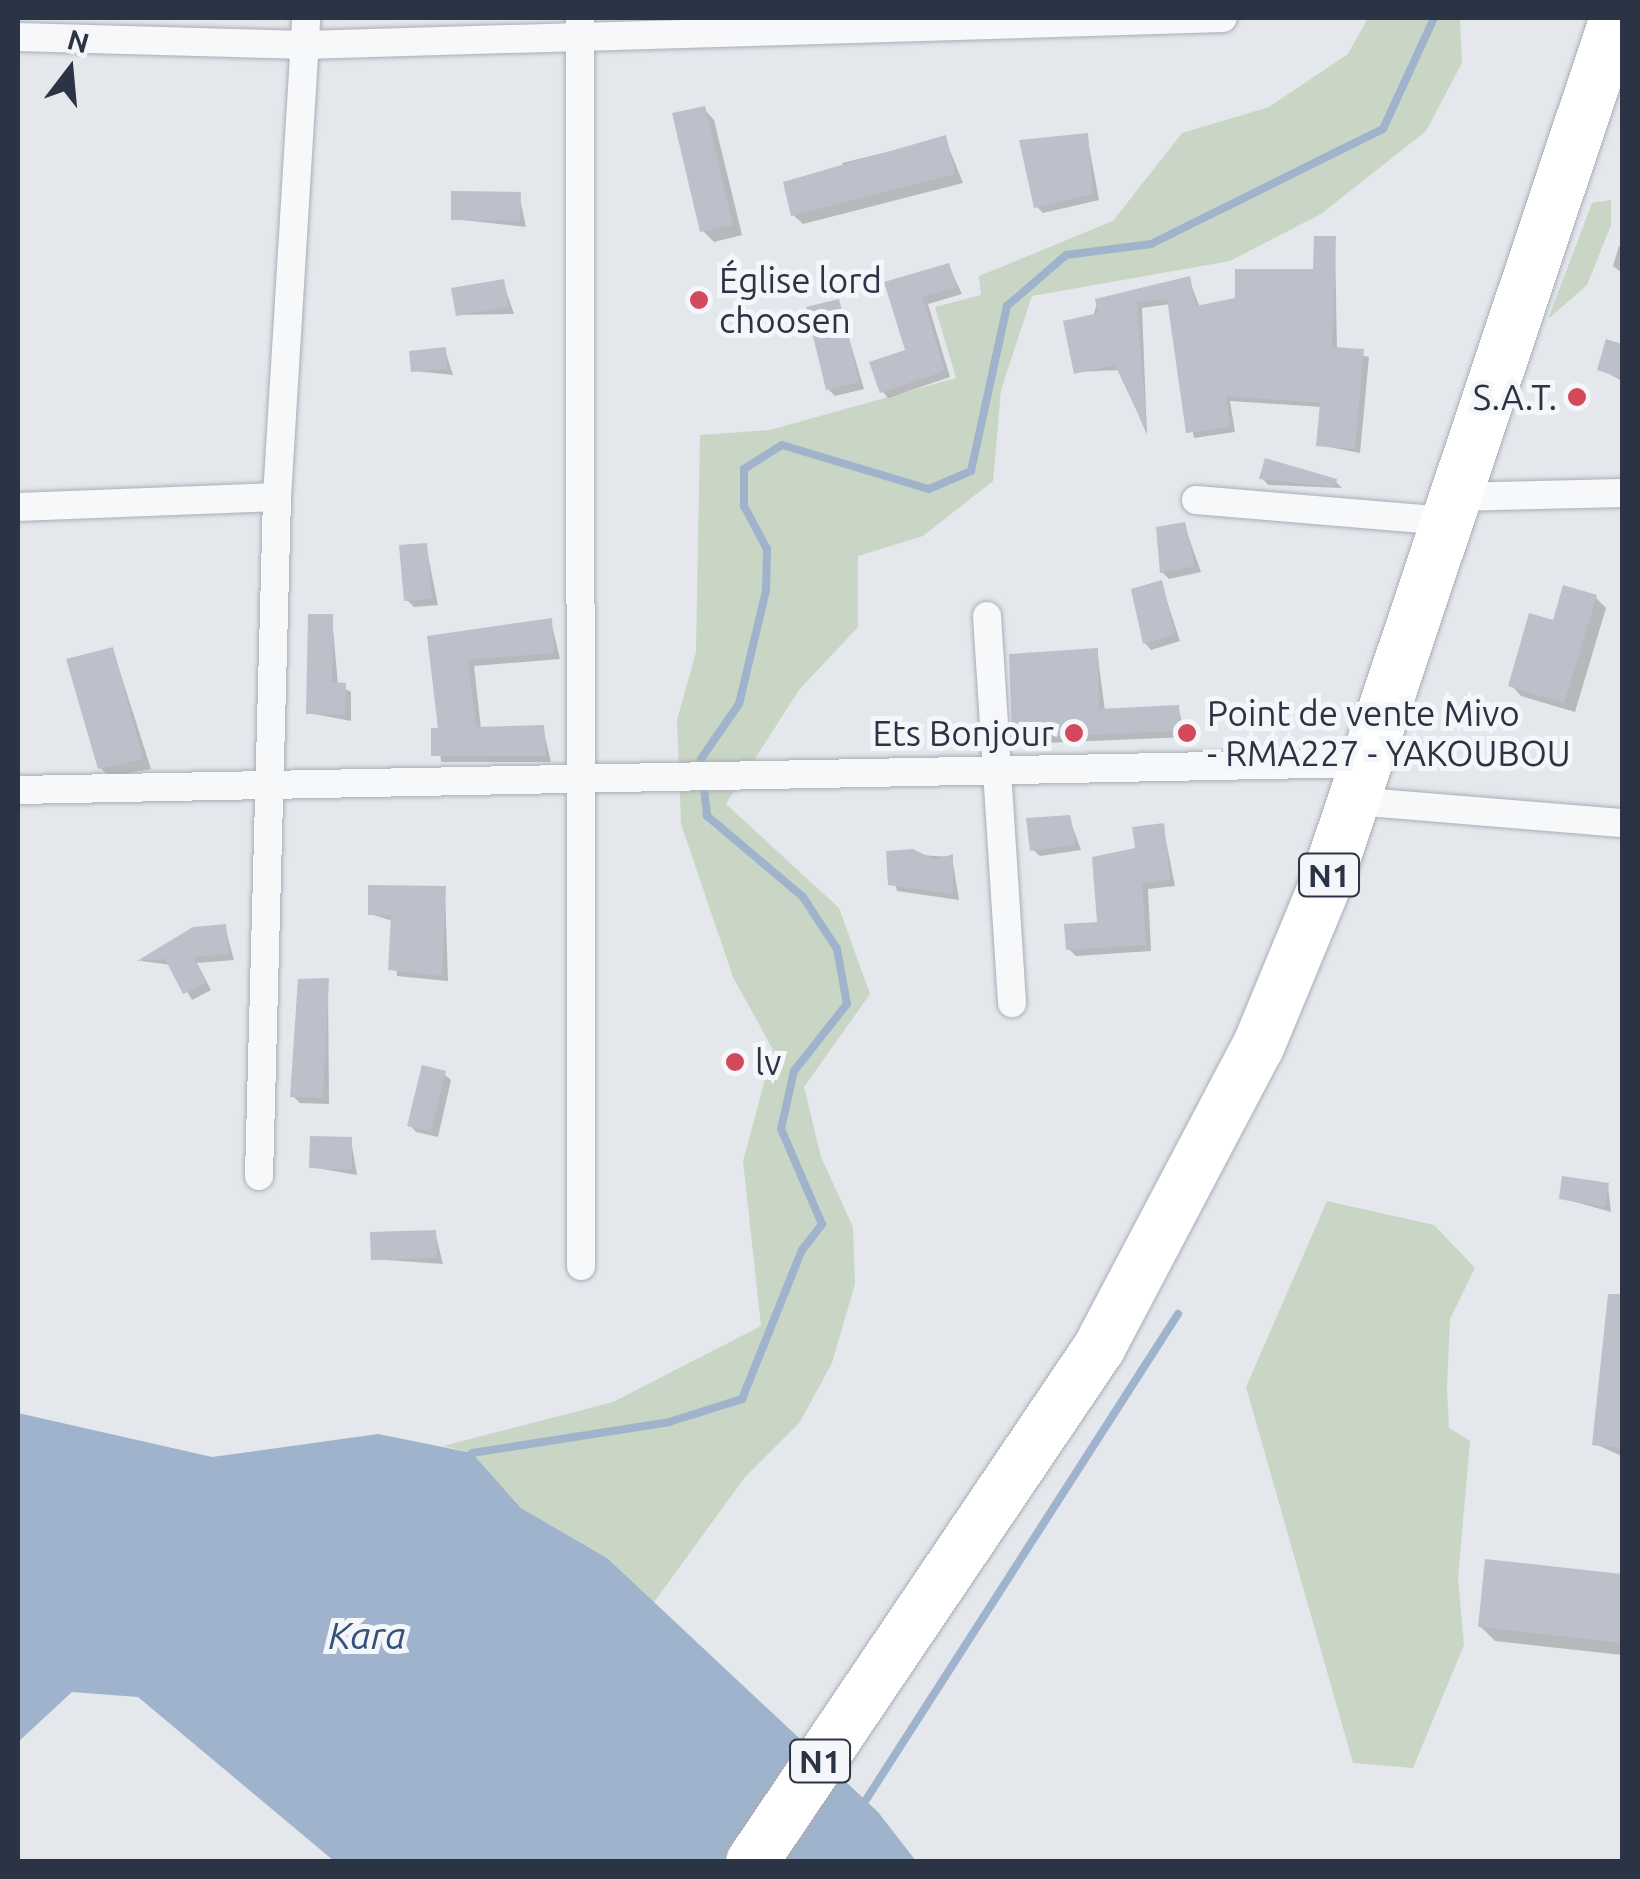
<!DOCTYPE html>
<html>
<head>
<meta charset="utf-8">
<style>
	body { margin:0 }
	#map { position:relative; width:1640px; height:1879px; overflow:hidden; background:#e4e7ec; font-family:Ubuntu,sans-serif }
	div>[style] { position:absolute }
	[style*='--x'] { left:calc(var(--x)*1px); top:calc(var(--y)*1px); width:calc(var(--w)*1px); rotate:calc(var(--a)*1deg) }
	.green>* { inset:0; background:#c9d6c5 }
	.water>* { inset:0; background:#9fb4cc }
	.shadow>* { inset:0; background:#0003 }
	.stream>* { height:8px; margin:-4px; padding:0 4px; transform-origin:4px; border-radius:4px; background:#9fb4cc }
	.building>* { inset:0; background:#bbc0ca }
	.roads { filter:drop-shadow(0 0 2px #a9aeb7) drop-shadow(0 0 2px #a9aeb7) }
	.street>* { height:28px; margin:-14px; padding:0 14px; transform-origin:14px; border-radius:14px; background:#f7f8fa }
	.highway>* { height:52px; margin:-26px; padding:0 26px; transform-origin:26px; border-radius:26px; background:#fff }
	.dots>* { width:28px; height:28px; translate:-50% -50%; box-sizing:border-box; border:5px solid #f4f6f9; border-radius:50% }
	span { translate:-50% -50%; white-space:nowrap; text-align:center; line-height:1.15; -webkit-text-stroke:10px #f4f6f9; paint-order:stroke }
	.shield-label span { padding:2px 8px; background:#f4f6f9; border:2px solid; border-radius:8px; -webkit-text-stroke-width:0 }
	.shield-label { font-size:32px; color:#2b3445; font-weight:700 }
	.poi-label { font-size:35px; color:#2b3445 }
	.left { translate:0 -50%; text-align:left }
	.right { translate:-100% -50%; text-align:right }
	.water-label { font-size:38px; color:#34527a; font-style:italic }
	.frame { position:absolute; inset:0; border:20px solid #2b3445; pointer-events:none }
	.north { position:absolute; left:20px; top:20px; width:100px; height:100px; -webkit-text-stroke:8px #f4f6f9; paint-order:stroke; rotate:16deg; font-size:28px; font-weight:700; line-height:40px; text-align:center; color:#2b3445 }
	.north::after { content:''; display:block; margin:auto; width:35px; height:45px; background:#2b3445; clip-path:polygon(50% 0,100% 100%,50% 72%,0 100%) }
</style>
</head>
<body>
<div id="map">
	<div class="green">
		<div style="clip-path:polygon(1368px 18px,1460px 18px,1462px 63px,1426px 131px,1321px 214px,1230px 261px,1032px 296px,1001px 390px,993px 481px,923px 536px,858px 556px,858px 627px,799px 690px,726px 804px,839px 908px,870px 994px,804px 1087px,821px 1157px,853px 1227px,855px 1284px,832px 1363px,800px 1422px,745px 1477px,652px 1605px,607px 1558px,521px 1508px,472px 1453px,443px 1446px,613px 1402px,761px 1326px,743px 1161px,773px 1050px,733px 977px,681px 824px,677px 720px,696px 652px,700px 435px,770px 430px,956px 378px,935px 307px,981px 295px,979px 276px,1113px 221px,1182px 133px,1269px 107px,1348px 54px)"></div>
		<div style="clip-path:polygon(1611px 200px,1611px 225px,1587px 285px,1548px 319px,1592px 203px)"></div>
		<div style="clip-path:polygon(1327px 1201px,1434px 1225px,1475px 1268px,1450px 1319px,1447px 1387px,1449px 1428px,1470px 1441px,1458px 1579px,1464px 1645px,1413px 1768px,1353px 1763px,1246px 1387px)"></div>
	</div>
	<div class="water">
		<div style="clip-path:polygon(18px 1413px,212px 1457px,378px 1434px,472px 1453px,521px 1508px,607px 1558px,878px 1812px,916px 1861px,334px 1861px,138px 1697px,72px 1692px,18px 1742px)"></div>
	</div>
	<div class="shadow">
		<div style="clip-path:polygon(704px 109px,714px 120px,742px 235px,714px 242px,703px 231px)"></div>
		<div style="clip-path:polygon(1087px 135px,1099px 200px,1043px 213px,1036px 206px)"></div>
		<div style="clip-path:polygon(945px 138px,963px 183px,803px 224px,793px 215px,845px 171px,842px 163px)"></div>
		<div style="clip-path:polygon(519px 194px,526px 227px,454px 219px)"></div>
		<div style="clip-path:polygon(1335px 239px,1337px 350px,1369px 357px,1360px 453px,1318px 445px,1322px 407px,1230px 401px,1235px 432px,1194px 438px,1170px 304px,1142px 308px,1147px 435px,1120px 370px,1076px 372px,1098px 300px,1189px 279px,1200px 308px,1237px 301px,1316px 271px)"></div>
		<div style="clip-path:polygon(1619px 246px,1622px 247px,1622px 273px,1613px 266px)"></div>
		<div style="clip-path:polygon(949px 266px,962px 294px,928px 304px,950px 377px,888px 398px,882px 391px,908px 352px,888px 284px)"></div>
		<div style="clip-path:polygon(503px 282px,514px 314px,459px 315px)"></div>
		<div style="clip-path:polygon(838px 302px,864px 389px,835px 396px,828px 389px)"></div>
		<div style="clip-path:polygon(1608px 343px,1622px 347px,1622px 381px,1600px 369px)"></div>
		<div style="clip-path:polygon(445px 350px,453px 375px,414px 371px)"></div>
		<div style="clip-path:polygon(1262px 478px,1335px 481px,1342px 488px,1268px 485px)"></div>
		<div style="clip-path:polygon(1184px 524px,1201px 572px,1169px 579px,1162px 572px)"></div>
		<div style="clip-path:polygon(426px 546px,438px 605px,414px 607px,407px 600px)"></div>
		<div style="clip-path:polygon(1161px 583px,1180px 641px,1151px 650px,1145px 643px)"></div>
		<div style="clip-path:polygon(1595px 597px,1606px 608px,1575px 712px,1521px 696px,1511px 685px)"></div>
		<div style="clip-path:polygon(332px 617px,338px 685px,351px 692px,351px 721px,309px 713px)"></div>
		<div style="clip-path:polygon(551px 621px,560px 659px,474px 666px,481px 729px,543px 728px,551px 762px,441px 762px,430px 638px)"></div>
		<div style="clip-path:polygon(113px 650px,151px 769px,110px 777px,100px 768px)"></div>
		<div style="clip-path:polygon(1097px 650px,1105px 711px,1178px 707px,1186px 737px,1022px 744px,1015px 737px)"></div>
		<div style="clip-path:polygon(1069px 817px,1081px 850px,1040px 856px,1033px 850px)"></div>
		<div style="clip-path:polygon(1163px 826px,1175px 886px,1148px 889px,1151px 951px,1076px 956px,1069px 949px,1100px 925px,1137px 850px)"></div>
		<div style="clip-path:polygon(888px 853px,952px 857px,959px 900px,897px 891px)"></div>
		<div style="clip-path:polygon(445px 889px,448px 981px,397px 976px,393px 921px,370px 914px)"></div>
		<div style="clip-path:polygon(225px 927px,234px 960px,197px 963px,211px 990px,192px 1000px,171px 965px,141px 961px,194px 929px)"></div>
		<div style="clip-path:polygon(328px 980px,329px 1104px,300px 1103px,293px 1096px)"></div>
		<div style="clip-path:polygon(444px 1074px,451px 1080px,438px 1137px,416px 1132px,410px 1125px)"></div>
		<div style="clip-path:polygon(351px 1140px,357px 1175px,311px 1167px)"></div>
		<div style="clip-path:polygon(1608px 1186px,1611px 1212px,1561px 1198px)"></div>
		<div style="clip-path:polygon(435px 1232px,443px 1264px,373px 1259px)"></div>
		<div style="clip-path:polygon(1613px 1303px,1622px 1304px,1622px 1456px,1595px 1444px)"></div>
		<div style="clip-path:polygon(1487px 1562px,1622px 1577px,1622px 1655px,1495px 1641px,1480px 1626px)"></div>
	</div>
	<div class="stream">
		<div style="--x:472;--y:1453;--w:199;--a:-8.9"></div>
		<div style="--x:669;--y:1422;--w:77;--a:-17.5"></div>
		<div style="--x:742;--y:1399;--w:161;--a:-68.1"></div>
		<div style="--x:802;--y:1250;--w:33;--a:-52"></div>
		<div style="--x:822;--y:1224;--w:103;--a:-113.3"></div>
		<div style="--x:781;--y:1129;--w:59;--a:-77.4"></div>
		<div style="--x:794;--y:1071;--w:85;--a:-51.7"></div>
		<div style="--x:847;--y:1004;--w:56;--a:-100.3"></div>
		<div style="--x:837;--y:949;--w:62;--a:-123.2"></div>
		<div style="--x:803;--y:897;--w:126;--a:-139.8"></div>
		<div style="--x:707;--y:816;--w:57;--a:-96"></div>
		<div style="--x:701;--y:759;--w:67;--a:-55.4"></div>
		<div style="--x:739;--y:704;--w:116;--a:-76.6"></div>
		<div style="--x:766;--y:591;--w:42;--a:-88.6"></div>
		<div style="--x:767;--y:549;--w:49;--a:-118.1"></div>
		<div style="--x:744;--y:506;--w:37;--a:-90"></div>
		<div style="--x:744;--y:469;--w:45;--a:-32.3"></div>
		<div style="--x:782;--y:445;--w:153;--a:16.7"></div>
		<div style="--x:929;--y:489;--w:46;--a:-23.2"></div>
		<div style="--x:971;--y:471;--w:169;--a:-77.7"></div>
		<div style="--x:1007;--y:306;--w:78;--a:-40.8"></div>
		<div style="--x:1066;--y:255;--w:86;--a:-7.4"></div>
		<div style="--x:1151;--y:244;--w:259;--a:-26.4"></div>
		<div style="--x:1383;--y:129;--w:122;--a:-65.3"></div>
		<div style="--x:862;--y:1806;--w:585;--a:-57.29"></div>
	</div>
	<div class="building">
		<div style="clip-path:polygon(705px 106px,733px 225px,700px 232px,672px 113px)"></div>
		<div style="clip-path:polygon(1088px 133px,1093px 194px,1034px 208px,1019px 140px)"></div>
		<div style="clip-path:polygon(946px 135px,955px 174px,791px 216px,783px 182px)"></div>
		<div style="clip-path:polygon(451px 191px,521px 192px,520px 221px,451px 220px)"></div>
		<div style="clip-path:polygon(1314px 236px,1336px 236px,1332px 347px,1364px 349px,1355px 449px,1316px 446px,1320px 403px,1226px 396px,1230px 427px,1186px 433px,1167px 299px,1137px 302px,1147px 433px,1115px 365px,1074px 374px,1063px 321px,1098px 313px,1095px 299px,1190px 276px,1196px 306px,1235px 298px,1235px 269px,1313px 269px)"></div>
		<div style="clip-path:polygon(949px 263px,957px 287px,922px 297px,945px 371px,880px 393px,869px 362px,905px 350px,884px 282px)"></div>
		<div style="clip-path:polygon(504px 279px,509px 307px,456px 316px,451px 288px)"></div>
		<div style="clip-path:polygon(839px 299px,859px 382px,826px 390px,806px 307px)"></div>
		<div style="clip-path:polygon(1606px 339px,1622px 344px,1622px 378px,1597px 370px)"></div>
		<div style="clip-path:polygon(446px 347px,447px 369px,411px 372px,409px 351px)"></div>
		<div style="clip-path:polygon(1265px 458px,1337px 479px,1335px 487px,1259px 479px)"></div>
		<div style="clip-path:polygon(1185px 522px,1195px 566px,1160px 573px,1156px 527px)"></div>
		<div style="clip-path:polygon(427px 543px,432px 599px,404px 601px,399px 545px)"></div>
		<div style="clip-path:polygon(1162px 580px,1175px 634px,1143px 644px,1131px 589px)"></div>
		<div style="clip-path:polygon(1563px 585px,1597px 595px,1564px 703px,1508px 686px,1529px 613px,1553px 620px)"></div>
		<div style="clip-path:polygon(308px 614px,333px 614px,332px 682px,346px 683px,345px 715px,306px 714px)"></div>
		<div style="clip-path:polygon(552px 618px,554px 653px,468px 660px,476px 727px,544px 725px,546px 756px,431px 756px,431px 728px,438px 728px,427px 636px)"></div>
		<div style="clip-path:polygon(113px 647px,143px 759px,98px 769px,66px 659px)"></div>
		<div style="clip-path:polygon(1098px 648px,1099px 709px,1179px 705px,1181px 731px,1012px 738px,1009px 654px)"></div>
		<div style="clip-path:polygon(1070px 815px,1076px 844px,1030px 851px,1026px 818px)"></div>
		<div style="clip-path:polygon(1164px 823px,1170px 880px,1142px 883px,1146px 945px,1066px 950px,1064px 924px,1097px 922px,1092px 857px,1135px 848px,1132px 827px)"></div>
		<div style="clip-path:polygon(913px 849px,935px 860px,953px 854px,953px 894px,888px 885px,886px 851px)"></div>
		<div style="clip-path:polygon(368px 885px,446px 886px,442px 976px,388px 970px,391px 915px,368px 915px)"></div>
		<div style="clip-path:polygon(226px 924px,229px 954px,193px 957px,206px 983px,183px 994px,165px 959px,137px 961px,193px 927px)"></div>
		<div style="clip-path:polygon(329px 978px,323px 1098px,290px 1097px,298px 979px)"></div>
		<div style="clip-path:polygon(422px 1065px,446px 1071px,431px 1132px,407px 1126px)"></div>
		<div style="clip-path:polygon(310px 1136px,352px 1137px,352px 1170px,309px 1168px)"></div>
		<div style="clip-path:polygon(1562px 1176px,1609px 1183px,1605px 1207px,1559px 1199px)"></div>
		<div style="clip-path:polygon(436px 1230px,437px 1258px,371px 1260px,370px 1232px)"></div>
		<div style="clip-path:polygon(1608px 1294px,1622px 1294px,1622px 1448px,1592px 1445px)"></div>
		<div style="clip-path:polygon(1485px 1559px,1622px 1574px,1622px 1643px,1478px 1627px)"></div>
	</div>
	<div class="roads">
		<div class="street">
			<div style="--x:580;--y:18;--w:1248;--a:89.95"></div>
			<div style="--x:18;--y:37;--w:287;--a:1.6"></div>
			<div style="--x:305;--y:45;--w:918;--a:-1.68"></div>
			<div style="--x:1454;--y:497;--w:168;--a:-1.4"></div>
			<div style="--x:1196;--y:500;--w:251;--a:4.8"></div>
			<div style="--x:18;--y:507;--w:259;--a:-2.2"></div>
			<div style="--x:987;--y:616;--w:388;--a:86.3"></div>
			<div style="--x:18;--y:790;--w:1349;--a:-1.15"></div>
			<div style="--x:1354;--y:801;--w:269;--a:4.7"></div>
			<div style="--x:259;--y:1176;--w:679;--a:-88.48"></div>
			<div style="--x:277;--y:497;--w:480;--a:-86.5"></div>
		</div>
		<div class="highway">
			<div style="--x:752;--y:1862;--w:620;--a:-55.98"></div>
			<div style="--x:1099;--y:1348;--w:340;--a:-62.2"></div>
			<div style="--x:1258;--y:1047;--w:178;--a:-67.5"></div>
			<div style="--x:1326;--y:883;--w:912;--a:-71.47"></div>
		</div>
	</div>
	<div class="dots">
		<div style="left:699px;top:300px;background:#d1495b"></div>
		<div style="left:1577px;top:397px;background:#d1495b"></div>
		<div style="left:1074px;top:733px;background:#d1495b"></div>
		<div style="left:1187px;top:733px;background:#d1495b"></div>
		<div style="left:735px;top:1062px;background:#d1495b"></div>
	</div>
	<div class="shield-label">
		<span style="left:1329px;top:875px">N1</span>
		<span style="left:820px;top:1761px">N1</span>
	</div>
	<div class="poi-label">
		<span class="left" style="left:719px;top:300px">Église lord<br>choosen</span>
		<span class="right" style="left:1557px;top:397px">S.A.T.</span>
		<span class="left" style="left:1207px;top:733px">Point de vente Mivo<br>- RMA227 - YAKOUBOU</span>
		<span class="right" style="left:1054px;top:733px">Ets Bonjour</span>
		<span class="left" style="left:755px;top:1062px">lv</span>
	</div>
	<div class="water-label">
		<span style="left:367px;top:1636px">Kara</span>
	</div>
	<div class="frame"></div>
	<div class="north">N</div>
</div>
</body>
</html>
